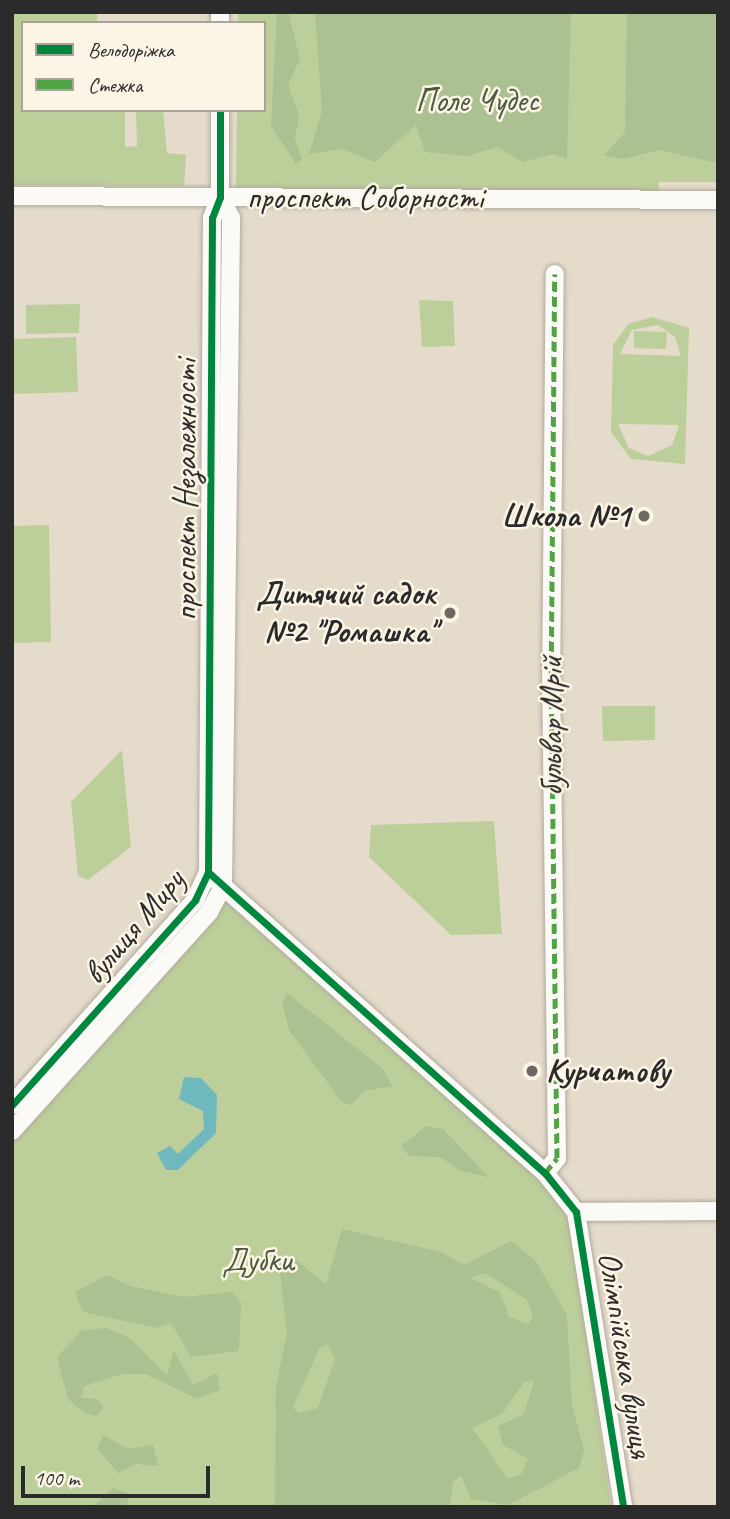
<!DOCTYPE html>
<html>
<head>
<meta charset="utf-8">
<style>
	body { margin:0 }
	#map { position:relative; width:730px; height:1519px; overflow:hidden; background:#e5dbca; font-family:Caveat,sans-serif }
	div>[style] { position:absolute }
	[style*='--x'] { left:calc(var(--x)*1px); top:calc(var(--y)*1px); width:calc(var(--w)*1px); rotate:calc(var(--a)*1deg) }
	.green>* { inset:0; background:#bccf9a }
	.forest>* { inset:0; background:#abc192 }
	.water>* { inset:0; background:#6fb9be }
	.roads { filter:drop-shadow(0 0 2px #b1aa9f) drop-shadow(0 0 2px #b1aa9f) }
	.minor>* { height:18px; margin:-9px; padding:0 9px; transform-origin:9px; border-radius:9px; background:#fbfaf7 }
	.quiet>* { height:5px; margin-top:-2.5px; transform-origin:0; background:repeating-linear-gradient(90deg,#51a443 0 10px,transparent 0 15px) }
	.cycleway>* { height:7px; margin:-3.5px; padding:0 3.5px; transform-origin:3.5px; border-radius:3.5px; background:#00873e }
	.dots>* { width:19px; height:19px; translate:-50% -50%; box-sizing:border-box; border:4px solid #fcf5e5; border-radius:50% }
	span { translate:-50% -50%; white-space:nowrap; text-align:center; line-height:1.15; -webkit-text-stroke:5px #fcf5e5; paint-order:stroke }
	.park-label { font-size:33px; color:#4d5a41 }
	.street-label { font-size:33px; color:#2b2b2b }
	.poi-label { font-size:33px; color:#2b2b2b; font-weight:700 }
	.right { translate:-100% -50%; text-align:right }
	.left { translate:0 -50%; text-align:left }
	.frame { position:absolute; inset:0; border:14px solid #2b2b2b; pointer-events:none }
	.legend { position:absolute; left:21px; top:21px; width:245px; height:91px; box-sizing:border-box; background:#fcf5e5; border:2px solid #a8a49b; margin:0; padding:9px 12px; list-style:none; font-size:21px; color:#2b2b2b }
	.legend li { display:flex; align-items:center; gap:14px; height:35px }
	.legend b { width:35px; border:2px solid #a8a49b }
	.scale { position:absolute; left:21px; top:1466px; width:189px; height:32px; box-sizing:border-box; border:4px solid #2b2b2b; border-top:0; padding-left:9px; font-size:21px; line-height:24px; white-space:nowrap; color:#2b2b2b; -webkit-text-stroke:5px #fcf5e5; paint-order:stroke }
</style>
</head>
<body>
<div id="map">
	<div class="green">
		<div style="clip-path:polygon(12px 12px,97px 12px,97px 23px,23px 23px,23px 110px,125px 110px,125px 147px,137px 146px,136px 110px,163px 110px,167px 153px,186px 155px,184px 186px,12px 185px)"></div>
		<div style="clip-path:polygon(238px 12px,718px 12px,718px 182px,659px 182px,659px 191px,236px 190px,237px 110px,264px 110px,264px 23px,238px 23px)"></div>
		<div style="clip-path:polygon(419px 300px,453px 301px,455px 346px,422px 347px)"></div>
		<div style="clip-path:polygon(80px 304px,79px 333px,26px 334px,26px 305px)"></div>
		<div style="clip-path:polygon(evenodd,652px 317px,689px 328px,685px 464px,631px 459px,611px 432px,613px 345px,628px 324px,652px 317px,658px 325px,675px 337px,681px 356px,620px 354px,632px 330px,658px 325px,652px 317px,618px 424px,678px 425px,679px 426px,672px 445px,648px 456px,629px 448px,618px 424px)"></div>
		<div style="clip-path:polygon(634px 331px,667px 332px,666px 349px,634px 348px)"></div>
		<div style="clip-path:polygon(76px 337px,78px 392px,12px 394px,12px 339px)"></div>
		<div style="clip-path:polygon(49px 525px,51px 642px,12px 643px,12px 526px)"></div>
		<div style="clip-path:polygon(602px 706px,655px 706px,655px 740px,603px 741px)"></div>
		<div style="clip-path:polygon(122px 750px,131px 847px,88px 880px,78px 876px,71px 802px)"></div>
		<div style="clip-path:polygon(494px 821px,502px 934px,451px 935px,369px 857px,371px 825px)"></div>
		<div style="clip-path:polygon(223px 899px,545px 1184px,562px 1206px,570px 1225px,611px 1507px,12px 1507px,12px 1135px)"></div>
	</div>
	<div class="forest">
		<div style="clip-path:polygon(277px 12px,289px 15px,300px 59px,288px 85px,299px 115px,295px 140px,302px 159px,296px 164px,271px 126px)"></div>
		<div style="clip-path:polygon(315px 12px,571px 12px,567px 159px,553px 154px,523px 162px,497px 147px,468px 156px,425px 152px,416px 125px,375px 162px,341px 149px,309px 154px,322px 111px)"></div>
		<div style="clip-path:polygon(627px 12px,718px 12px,718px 163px,659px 150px,622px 159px,604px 155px,625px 132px)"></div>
		<div style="clip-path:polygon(287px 993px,383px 1069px,392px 1086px,365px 1091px,350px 1105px,341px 1101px,289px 1030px,282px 1002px)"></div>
		<div style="clip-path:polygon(426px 1126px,443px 1129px,489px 1177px,461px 1171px,440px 1157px,409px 1156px,401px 1146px)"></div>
		<div style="clip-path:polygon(evenodd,342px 1229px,441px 1252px,464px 1265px,511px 1241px,535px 1260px,567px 1315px,572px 1406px,584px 1450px,579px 1468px,508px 1505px,471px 1499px,461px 1475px,453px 1482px,450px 1507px,275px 1507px,276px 1387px,287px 1333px,279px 1265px,285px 1257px,295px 1259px,326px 1284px,342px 1229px,485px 1273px,527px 1300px,533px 1316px,528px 1324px,509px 1317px,500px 1292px,470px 1278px,485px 1273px,342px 1229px,327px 1344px,335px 1359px,318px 1408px,299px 1413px,293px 1407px,319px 1349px,327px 1344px,342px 1229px,534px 1380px,524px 1414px,498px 1426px,503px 1445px,528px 1459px,522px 1474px,508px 1479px,472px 1428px,502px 1414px,524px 1382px,534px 1380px)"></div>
		<div style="clip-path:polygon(107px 1275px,130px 1286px,183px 1297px,232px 1292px,241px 1302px,239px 1351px,191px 1357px,171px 1323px,157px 1328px,83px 1312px,75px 1292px)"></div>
		<div style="clip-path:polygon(106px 1328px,130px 1338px,167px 1376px,174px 1351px,193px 1385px,217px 1373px,220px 1390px,197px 1399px,146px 1374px,123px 1374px,84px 1386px,81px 1398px,98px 1399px,104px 1408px,96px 1416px,85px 1413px,68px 1399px,57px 1357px,82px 1330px)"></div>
		<div style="clip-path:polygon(103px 1435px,128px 1449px,153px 1445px,158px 1466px,135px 1464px,118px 1473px,97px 1449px)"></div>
		<div style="clip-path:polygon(113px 1488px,130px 1494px,126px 1507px,93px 1507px)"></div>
	</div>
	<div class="water">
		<div style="clip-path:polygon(184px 1077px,201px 1078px,217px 1095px,216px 1133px,178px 1170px,166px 1170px,157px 1153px,170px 1146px,178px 1154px,204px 1129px,203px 1111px,179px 1099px)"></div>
	</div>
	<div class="roads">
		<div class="minor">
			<div style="--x:220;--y:12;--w:11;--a:90"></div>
			<div style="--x:12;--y:196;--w:706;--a:0.32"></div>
			<div style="--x:215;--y:879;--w:442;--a:41.7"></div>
			<div style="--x:545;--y:1173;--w:50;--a:51.5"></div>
			<div style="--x:576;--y:1212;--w:299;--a:80.9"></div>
			<div style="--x:12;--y:1105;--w:275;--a:-48.2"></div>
			<div style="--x:195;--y:900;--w:31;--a:-65"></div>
			<div style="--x:208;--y:872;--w:654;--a:-89.65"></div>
			<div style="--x:212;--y:218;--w:22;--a:-69"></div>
			<div style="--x:220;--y:197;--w:87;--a:-90"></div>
			<div style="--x:12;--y:1131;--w:295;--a:-48"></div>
			<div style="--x:209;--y:912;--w:29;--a:-61"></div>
			<div style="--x:223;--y:887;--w:669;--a:-89.31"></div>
			<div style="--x:231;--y:218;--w:24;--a:-118"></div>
			<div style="--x:545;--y:1173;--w:19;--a:-51"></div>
			<div style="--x:557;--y:1158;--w:462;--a:-90.7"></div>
			<div style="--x:551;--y:696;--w:422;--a:-89.5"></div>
			<div style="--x:576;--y:1212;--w:142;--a:-0.4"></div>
		</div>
	</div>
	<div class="quiet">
		<div style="--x:545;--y:1173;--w:19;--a:-51"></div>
		<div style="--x:557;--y:1158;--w:462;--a:-90.7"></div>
		<div style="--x:551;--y:696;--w:422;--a:-89.5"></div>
	</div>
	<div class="cycleway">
		<div style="--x:208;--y:872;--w:452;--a:41.8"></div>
		<div style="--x:545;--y:1173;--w:50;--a:51.5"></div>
		<div style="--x:576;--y:1212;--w:299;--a:80.9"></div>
		<div style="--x:12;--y:1105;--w:275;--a:-48.2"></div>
		<div style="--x:195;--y:900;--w:31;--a:-65"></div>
		<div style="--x:208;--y:872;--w:654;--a:-89.65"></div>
		<div style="--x:212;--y:218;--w:22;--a:-69"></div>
		<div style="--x:220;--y:197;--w:87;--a:-90"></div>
	</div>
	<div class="dots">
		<div style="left:644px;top:516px;background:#6c6963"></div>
		<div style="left:450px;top:613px;background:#6c6963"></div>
		<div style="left:532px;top:1071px;background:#6c6963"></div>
	</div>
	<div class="park-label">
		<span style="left:477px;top:101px">Поле Чудес</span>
		<span style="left:258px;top:1261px">Дубки</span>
	</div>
	<div class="street-label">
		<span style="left:365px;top:198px">проспект Соборності</span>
		<span style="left:186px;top:490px;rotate:-90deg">проспект Незалежності</span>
		<span style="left:552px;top:726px;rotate:-90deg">бульвар Мрій</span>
		<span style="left:134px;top:927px;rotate:-50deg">вулиця Миру</span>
		<span style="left:625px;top:1355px;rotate:81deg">Олімпійська вулиця</span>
	</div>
	<div class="poi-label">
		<span class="right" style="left:630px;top:516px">Школа №1</span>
		<span class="right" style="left:436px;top:613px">Дитячий садок<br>№2 "Ромашка"</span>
		<span class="left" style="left:546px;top:1071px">Курчатову</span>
	</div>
	<div class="frame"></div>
	<ul class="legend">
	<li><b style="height:9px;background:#00873e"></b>Велодоріжка</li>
	<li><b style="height:9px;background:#51a443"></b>Стежка</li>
	</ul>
	<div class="scale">100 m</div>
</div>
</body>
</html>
